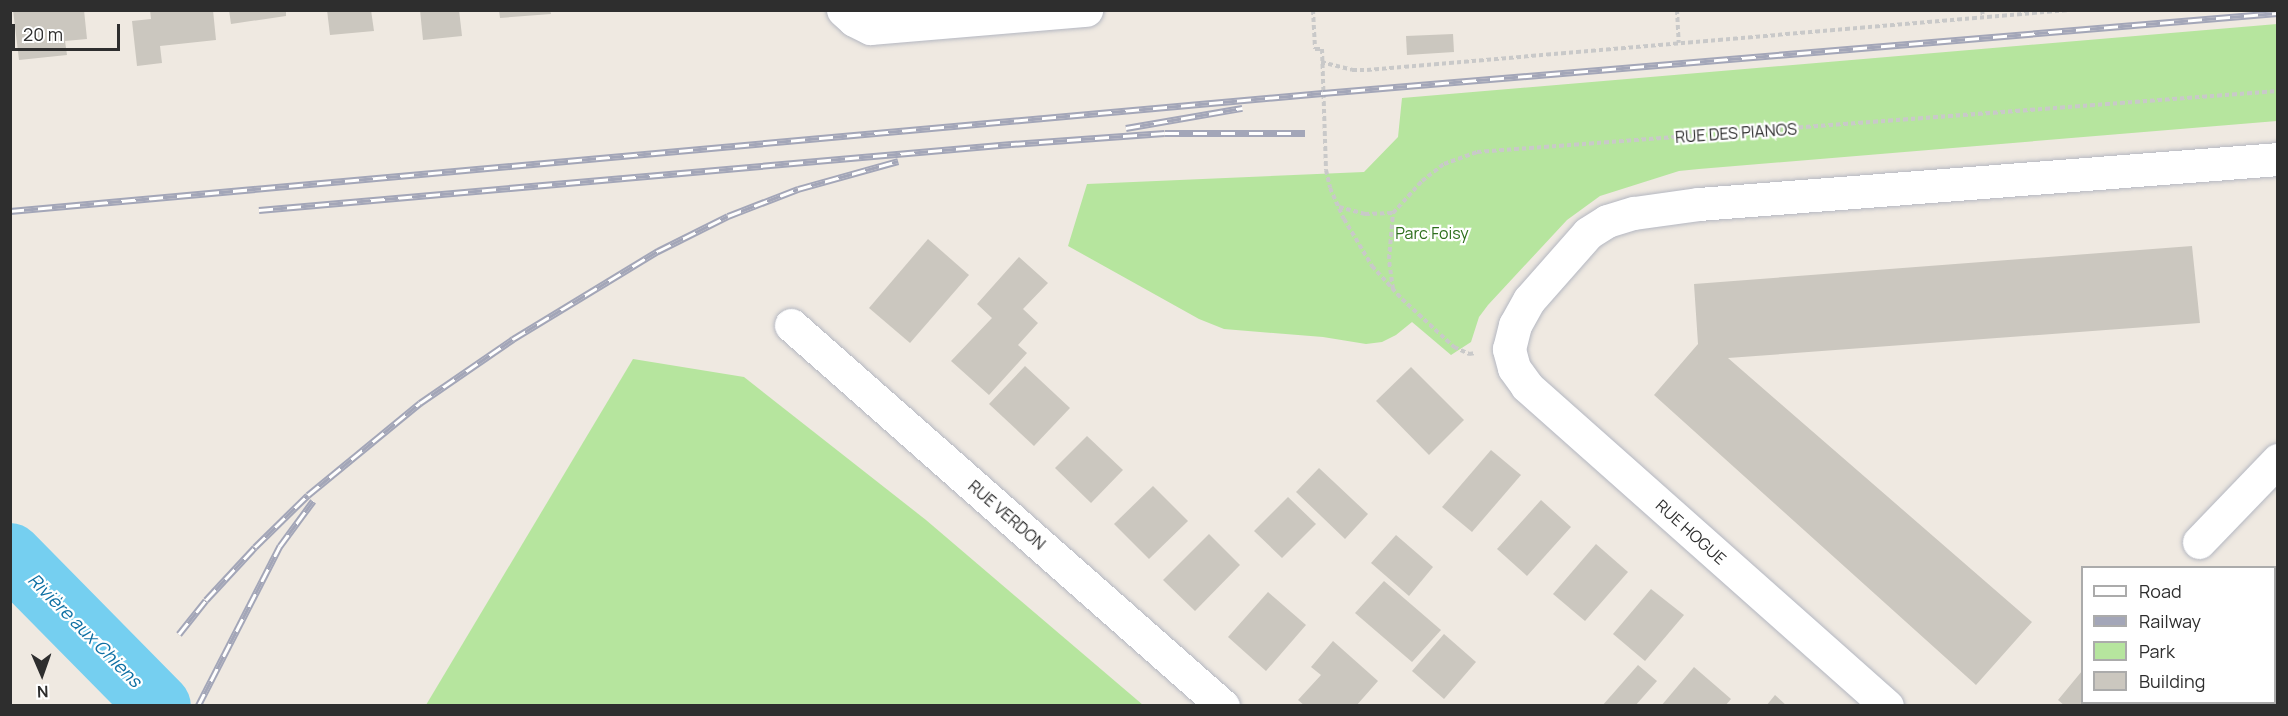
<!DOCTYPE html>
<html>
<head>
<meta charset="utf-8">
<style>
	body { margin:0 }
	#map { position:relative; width:2288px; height:716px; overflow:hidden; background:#efe9e1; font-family:Manrope,sans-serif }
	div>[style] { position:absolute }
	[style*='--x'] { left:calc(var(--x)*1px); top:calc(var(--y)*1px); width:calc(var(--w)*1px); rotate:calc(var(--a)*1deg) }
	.green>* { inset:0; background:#b6e59e }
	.river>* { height:64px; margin:-32px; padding:0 32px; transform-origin:32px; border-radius:32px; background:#75cff0 }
	.building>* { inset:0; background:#cbc7bf }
	.path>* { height:4px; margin-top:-2px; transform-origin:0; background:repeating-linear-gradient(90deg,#c9c9c9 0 4.5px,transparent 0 7.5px) }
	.roads { filter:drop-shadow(0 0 2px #b4b7c1) drop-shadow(0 0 2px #b4b7c1) }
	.minor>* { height:33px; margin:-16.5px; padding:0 16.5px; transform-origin:16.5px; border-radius:16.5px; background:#fff }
	.rail>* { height:7px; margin-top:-3.5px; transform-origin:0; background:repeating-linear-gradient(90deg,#fff 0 14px,#a3a6b8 0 28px); box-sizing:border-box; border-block:2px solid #a3a6b8 }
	span { translate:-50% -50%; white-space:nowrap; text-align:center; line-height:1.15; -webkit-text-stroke:4.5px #fff; paint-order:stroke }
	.street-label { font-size:16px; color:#2e2e2e }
	.park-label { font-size:16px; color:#2c6e1b }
	.water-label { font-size:18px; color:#0d6fa3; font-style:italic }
	.frame { position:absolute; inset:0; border:12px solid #2e2e2e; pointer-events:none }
	.legend { position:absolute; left:2081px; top:566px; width:195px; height:138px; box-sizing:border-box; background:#fff; border:2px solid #ababab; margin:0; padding:8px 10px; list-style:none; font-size:18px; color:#2e2e2e }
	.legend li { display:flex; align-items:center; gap:12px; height:30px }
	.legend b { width:30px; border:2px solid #ababab }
	.north { position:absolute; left:12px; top:644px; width:60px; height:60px; -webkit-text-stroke:4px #fff; paint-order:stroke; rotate:178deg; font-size:16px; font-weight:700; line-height:24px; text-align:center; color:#2e2e2e }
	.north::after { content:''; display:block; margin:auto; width:21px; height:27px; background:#2e2e2e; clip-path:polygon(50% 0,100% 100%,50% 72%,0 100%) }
	.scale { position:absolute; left:12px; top:24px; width:108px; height:27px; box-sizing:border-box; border:3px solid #2e2e2e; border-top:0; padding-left:8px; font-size:18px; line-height:21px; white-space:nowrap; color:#2e2e2e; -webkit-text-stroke:4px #fff; paint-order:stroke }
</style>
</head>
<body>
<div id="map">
	<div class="green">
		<div style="clip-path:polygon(2277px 24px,2277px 121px,1699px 169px,1679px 171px,1600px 196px,1567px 220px,1488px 305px,1479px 317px,1471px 342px,1451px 355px,1412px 322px,1396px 335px,1382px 342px,1366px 344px,1323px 337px,1224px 329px,1199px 319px,1068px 246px,1087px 184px,1364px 172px,1398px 137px,1402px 98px)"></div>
		<div style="clip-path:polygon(633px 359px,744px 377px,926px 520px,1143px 705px,426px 705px)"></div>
	</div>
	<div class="river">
		<div style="--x:10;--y:555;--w:212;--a:45.4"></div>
	</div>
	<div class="building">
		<div style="clip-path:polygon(13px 10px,84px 10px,87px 39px,65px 41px,67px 55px,19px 60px)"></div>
		<div style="clip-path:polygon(150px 10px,213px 10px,216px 40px,160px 46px,162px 63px,137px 66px,132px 21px,151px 19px)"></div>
		<div style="clip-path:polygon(229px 10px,286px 10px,286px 16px,231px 24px)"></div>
		<div style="clip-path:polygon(327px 10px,371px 10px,374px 31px,330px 35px)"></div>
		<div style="clip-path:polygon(420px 10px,459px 10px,462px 36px,423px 40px)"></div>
		<div style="clip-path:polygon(499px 10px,550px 10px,551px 14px,500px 18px)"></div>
		<div style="clip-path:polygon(1453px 34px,1454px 52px,1407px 55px,1406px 36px)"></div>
		<div style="clip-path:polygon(928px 239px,969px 275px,910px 343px,869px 308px)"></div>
		<div style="clip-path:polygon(2192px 246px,2200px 323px,1728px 358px,2032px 622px,1976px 685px,1654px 395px,1698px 344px,1694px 284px)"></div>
		<div style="clip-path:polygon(1019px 257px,1048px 283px,1023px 309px,1038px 323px,1018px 345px,1027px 353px,989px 395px,951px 361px,992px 318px,977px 304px)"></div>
		<div style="clip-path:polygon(1025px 366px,1070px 408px,1034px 446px,989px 404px)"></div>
		<div style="clip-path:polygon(1411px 367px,1464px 420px,1429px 455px,1376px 401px)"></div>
		<div style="clip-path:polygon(1087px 436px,1123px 470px,1091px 503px,1055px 468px)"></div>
		<div style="clip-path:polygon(1491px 450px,1521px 475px,1472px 532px,1442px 507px)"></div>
		<div style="clip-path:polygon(1319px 468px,1368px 514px,1345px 539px,1296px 492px)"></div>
		<div style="clip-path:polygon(1153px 486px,1188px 521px,1149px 559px,1114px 524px)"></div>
		<div style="clip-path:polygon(1288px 497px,1316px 524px,1282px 558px,1254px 531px)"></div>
		<div style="clip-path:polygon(1541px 500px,1571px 527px,1527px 576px,1497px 549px)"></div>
		<div style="clip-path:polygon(1209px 534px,1240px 565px,1195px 611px,1163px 580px)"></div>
		<div style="clip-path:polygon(1396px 535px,1433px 567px,1409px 596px,1371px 563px)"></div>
		<div style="clip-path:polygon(1596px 544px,1628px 572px,1585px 621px,1553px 594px)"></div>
		<div style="clip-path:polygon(1384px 581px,1441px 630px,1412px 662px,1355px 613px)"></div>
		<div style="clip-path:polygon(1651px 589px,1684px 615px,1645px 661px,1613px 634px)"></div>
		<div style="clip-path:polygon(1268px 592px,1306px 625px,1266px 671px,1228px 637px)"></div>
		<div style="clip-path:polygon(1444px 634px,1476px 662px,1444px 699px,1412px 671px)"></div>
		<div style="clip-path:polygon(1333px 641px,1378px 681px,1356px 706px,1305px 706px,1298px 700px,1321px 675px,1311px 667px)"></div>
		<div style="clip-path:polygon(1638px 665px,1657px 681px,1635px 706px,1602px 706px)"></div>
		<div style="clip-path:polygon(1694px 667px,1731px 699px,1725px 706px,1661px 706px)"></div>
		<div style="clip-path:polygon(2082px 671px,2082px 702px,2117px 702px,2120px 706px,2065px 706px,2058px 700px)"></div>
		<div style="clip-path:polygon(1775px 695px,1787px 706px,1766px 706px)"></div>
	</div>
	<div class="path">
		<div style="--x:1313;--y:10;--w:39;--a:87"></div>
		<div style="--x:1315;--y:49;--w:7;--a:0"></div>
		<div style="--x:1322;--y:49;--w:121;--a:88.1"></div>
		<div style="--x:1326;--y:170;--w:18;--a:77"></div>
		<div style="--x:1330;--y:188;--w:34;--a:66"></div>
		<div style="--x:1344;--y:219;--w:55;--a:59.2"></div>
		<div style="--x:1372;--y:266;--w:45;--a:47.7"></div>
		<div style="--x:1402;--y:299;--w:71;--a:42.7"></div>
		<div style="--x:1454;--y:347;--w:17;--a:25"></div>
		<div style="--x:1469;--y:354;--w:7;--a:-8"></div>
		<div style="--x:1677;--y:10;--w:33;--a:87"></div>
		<div style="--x:1982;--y:10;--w:7;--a:82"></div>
		<div style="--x:1321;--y:62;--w:32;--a:14"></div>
		<div style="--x:1352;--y:70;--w:15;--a:0"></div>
		<div style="--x:1367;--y:70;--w:705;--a:-4.89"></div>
		<div style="--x:1339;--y:207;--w:27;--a:15"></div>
		<div style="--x:1365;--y:214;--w:28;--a:-2"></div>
		<div style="--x:1393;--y:289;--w:30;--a:-98"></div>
		<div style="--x:1389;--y:259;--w:46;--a:-85"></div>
		<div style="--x:1393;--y:213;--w:43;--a:-47.8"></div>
		<div style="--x:1422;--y:181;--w:28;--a:-38"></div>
		<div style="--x:1444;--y:164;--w:35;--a:-20"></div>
		<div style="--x:1477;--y:152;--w:803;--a:-4.35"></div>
	</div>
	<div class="roads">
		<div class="minor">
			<div style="--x:843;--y:10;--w:15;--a:42"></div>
			<div style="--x:854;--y:20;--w:18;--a:27"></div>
			<div style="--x:870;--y:28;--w:217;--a:-4.8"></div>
			<div style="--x:791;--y:325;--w:576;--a:41.41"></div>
			<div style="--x:2199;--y:542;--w:114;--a:-46.1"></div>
			<div style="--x:1887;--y:706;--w:482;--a:-138.4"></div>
			<div style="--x:1527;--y:386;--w:22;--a:-126"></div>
			<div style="--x:1514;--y:368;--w:20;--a:-105"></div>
			<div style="--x:1509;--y:349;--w:25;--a:-76"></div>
			<div style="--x:1515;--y:325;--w:29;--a:-61"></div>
			<div style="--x:1529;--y:300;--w:89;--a:-48.6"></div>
			<div style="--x:1588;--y:233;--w:22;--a:-32"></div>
			<div style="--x:1607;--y:221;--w:28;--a:-17"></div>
			<div style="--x:1634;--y:213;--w:66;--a:-7.9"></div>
			<div style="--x:1699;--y:204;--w:581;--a:-4.44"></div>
		</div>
	</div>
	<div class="rail">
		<div style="--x:1126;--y:128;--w:118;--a:-9.8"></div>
		<div style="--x:259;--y:210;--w:755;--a:-5.02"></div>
		<div style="--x:1011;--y:144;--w:154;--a:-4.1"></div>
		<div style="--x:1165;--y:133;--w:140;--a:0"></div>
		<div style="--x:10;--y:211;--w:1318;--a:-5.14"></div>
		<div style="--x:1323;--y:93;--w:958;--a:-4.79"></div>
		<div style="--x:179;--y:634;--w:43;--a:-51.5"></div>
		<div style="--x:206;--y:600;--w:72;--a:-47.2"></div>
		<div style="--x:255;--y:547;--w:74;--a:-44.5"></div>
		<div style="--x:308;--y:495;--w:145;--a:-39.4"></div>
		<div style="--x:420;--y:403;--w:113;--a:-34.5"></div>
		<div style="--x:513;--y:339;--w:170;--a:-31.3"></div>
		<div style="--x:658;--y:251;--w:78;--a:-26.6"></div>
		<div style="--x:728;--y:216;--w:75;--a:-21.1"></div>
		<div style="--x:798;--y:189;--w:104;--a:-15.6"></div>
		<div style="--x:198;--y:706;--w:180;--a:-62.9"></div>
		<div style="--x:280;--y:546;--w:56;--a:-53.7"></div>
	</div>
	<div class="street-label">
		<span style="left:1736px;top:133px;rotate:-4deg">RUE DES PIANOS</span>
		<span style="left:1007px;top:515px;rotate:41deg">RUE VERDON</span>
		<span style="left:1691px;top:532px;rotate:42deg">RUE HOGUE</span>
	</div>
	<div class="park-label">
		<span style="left:1432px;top:233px">Parc Foisy</span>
	</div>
	<div class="water-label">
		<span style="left:85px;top:630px;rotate:45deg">Rivière aux Chiens</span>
	</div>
	<div class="frame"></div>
	<ul class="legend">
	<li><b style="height:8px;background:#fff"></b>Road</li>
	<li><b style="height:8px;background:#a3a6b8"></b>Railway</li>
	<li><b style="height:16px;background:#b6e59e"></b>Park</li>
	<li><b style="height:16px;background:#cbc7bf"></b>Building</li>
	</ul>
	<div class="north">N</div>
	<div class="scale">20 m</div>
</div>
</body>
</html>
